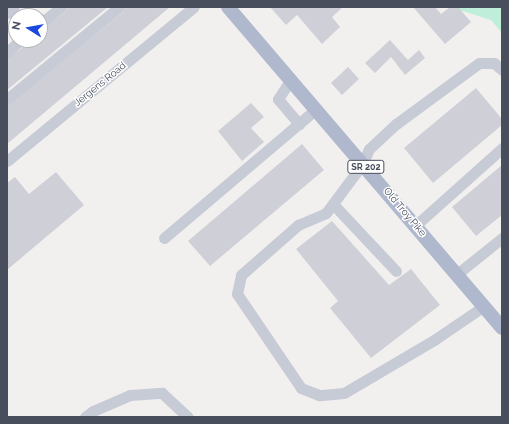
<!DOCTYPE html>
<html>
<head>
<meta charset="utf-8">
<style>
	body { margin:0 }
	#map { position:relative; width:509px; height:424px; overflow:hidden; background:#f2f0ef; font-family:Raleway,sans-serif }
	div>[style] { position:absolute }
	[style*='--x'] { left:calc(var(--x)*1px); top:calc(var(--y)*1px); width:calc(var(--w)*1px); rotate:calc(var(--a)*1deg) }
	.green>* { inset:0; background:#bfeedb }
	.building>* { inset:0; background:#cfd0d7 }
	.minor>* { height:11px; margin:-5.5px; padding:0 5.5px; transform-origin:5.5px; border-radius:5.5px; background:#c6cbd6 }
	.major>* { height:14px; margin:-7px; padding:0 7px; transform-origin:7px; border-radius:7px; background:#afb8cd }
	span { translate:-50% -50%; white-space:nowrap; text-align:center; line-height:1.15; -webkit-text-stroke:3px #fff; paint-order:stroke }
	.shield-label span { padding:1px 3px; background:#fff; border:1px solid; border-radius:3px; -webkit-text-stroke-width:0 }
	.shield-label { font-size:9px; color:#484e5c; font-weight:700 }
	.street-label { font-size:10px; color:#484e5c }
	.frame { position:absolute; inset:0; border:8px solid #484e5c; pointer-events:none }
	.north { position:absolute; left:8px; top:8px; width:40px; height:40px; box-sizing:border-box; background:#fff; border:1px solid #b6b8be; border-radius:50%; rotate:281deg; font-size:11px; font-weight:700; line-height:16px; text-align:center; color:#484e5c }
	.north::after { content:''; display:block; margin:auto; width:14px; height:18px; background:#1d48dd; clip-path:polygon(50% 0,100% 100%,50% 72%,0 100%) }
</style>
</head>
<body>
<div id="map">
	<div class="green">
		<div style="clip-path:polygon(450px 7px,502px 7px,502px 33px,491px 20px)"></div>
	</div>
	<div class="building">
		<div style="clip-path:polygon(68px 7px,108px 7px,7px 90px,7px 59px,26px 45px,28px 40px,40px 40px,40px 31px,65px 12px)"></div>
		<div style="clip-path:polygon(126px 7px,170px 7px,7px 144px,7px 106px,123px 12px)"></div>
		<div style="clip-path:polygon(270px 7px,343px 7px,332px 17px,340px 27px,322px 44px,297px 15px,286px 25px)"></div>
		<div style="clip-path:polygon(413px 7px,435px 7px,441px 14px,450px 7px,458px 7px,471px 22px,445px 44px)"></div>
		<div style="clip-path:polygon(390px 40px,408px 60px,419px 50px,425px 58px,405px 75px,391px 57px,375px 73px,365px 63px)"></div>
		<div style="clip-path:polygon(348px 67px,359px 79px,342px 95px,331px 83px)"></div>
		<div style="clip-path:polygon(476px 88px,502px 119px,502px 125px,433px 183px,404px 148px)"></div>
		<div style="clip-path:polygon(251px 103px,264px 117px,251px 128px,264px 142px,242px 161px,218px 131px)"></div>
		<div style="clip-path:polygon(302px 144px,324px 170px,210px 266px,188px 241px)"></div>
		<div style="clip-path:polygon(502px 165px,502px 215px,476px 236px,452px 207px)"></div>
		<div style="clip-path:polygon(56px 172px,84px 205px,7px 270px,7px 183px,15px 177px,29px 194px)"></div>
		<div style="clip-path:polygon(332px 221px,389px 285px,411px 269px,440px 305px,371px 358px,330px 308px,338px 301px,296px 249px)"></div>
	</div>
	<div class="minor">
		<div style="--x:7;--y:13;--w:9;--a:-41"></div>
		<div style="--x:40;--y:24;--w:27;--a:-39"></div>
		<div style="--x:7;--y:52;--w:18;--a:-41"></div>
		<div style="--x:291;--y:79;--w:24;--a:123"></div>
		<div style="--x:278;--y:99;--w:33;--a:50"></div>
		<div style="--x:7;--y:99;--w:145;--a:-39.4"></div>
		<div style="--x:7;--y:161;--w:242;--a:-39.5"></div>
		<div style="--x:333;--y:204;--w:92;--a:46.8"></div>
		<div style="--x:416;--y:225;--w:115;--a:-41.8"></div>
		<div style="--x:164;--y:238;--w:199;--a:-40.3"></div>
		<div style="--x:457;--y:274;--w:58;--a:-38.7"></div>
		<div style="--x:484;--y:306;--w:60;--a:145.8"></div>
		<div style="--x:434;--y:340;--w:104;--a:149.5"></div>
		<div style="--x:344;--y:393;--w:25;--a:175"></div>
		<div style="--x:319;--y:395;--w:19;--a:-159"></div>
		<div style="--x:301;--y:388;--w:114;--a:-124.2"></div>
		<div style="--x:237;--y:294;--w:19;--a:-78"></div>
		<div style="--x:241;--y:275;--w:76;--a:-41.3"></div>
		<div style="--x:298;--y:225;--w:30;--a:-23"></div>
		<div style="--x:326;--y:213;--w:62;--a:-53.5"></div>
		<div style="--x:363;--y:163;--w:15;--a:-67"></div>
		<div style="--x:369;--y:149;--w:37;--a:-43"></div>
		<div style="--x:396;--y:124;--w:103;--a:-36.3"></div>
		<div style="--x:479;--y:63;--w:15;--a:0"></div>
		<div style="--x:494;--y:63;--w:11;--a:41"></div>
		<div style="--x:85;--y:417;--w:10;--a:-37"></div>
		<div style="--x:93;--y:411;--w:40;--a:-23.4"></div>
		<div style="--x:130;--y:395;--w:32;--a:-4"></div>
		<div style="--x:162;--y:393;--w:35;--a:43"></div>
	</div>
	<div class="major">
		<div style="--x:228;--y:7;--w:422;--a:49.5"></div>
	</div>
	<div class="shield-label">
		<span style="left:366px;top:167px">SR 202</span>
	</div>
	<div class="street-label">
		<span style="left:100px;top:84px;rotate:-39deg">Jergens Road</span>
		<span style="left:405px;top:212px;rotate:50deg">Old Troy Pike</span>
	</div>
	<div class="frame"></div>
	<div class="north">N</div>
</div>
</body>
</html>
